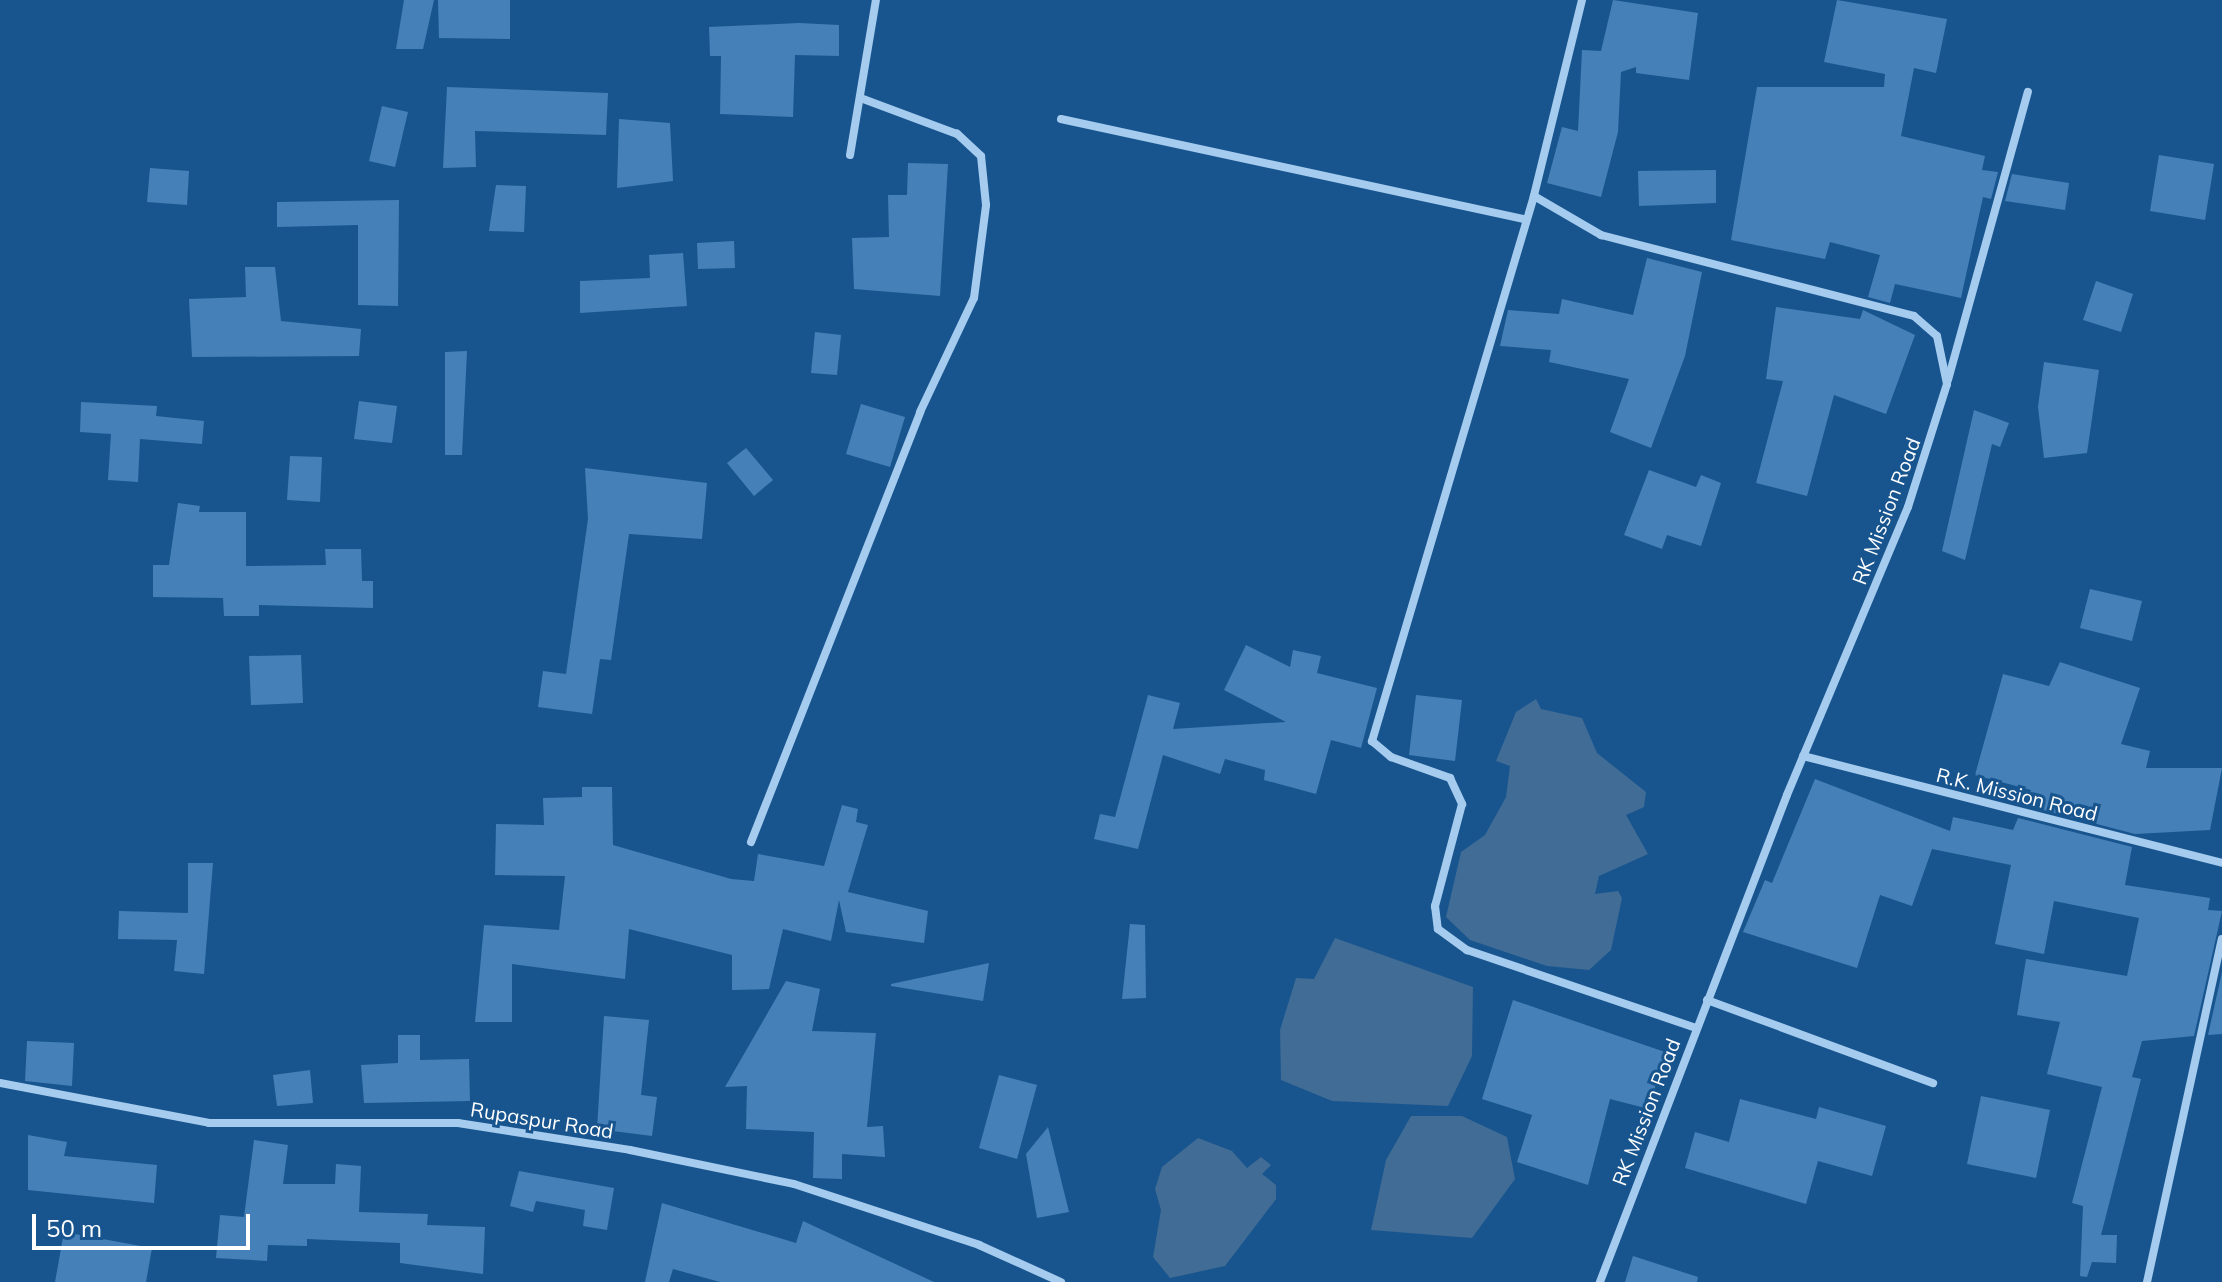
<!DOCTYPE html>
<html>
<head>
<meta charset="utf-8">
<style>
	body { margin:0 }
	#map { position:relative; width:2222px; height:1282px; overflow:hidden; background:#18558f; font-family:Mulish,sans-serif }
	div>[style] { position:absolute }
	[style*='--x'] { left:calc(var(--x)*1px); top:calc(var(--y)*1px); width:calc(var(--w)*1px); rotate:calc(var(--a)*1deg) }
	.water>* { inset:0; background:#406c95 }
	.building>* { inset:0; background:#4581b8 }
	.minor>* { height:8px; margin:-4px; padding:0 4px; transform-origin:4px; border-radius:4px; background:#a5ccef }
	span { translate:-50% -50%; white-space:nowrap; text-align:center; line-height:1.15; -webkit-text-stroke:6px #18558f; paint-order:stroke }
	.street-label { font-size:20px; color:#fff }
	.scale { position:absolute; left:32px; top:1214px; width:218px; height:36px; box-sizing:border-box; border:4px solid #fff; border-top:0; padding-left:10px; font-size:24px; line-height:28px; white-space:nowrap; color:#fff; -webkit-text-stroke:6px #18558f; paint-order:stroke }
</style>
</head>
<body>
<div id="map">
	<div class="water">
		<div style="clip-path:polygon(1536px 699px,1541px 709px,1582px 718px,1597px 753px,1646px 792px,1644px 807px,1626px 815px,1648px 854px,1599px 876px,1595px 894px,1618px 891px,1622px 898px,1611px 950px,1589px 970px,1547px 966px,1470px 940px,1446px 917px,1461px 852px,1485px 835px,1506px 797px,1510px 766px,1496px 761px,1516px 712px)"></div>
		<div style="clip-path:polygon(1335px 938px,1473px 987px,1472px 1056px,1448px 1106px,1332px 1101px,1281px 1080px,1280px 1030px,1296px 978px,1314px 979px)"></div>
		<div style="clip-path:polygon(1411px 1116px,1462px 1116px,1507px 1137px,1515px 1179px,1472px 1238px,1371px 1230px,1386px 1160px)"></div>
		<div style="clip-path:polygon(1198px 1138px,1232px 1151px,1247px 1168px,1261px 1157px,1271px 1165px,1262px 1174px,1276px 1185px,1276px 1199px,1225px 1266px,1170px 1278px,1153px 1257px,1161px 1210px,1155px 1189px,1162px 1167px)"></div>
	</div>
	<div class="building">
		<div style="clip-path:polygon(404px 0,434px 0,423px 49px,396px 49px)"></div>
		<div style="clip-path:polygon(438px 0,510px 0,510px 39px,439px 38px)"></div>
		<div style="clip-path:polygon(1613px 0,1698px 13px,1689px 80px,1636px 73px,1636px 67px,1621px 72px,1618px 132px,1601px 197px,1547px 183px,1562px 127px,1578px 131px,1582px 50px,1601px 51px)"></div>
		<div style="clip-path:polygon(1837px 0,1947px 19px,1936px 73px,1914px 68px,1901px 136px,1985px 156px,1982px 170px,1998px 172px,1991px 199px,1983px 197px,1961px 298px,1895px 284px,1890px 303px,1868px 297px,1880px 255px,1830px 242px,1825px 259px,1731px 240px,1757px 87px,1884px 87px,1885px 74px,1824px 62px)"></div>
		<div style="clip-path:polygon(799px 23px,839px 25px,839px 56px,795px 55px,793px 117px,720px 114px,721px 56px,710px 56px,709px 27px)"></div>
		<div style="clip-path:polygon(447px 87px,608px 93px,606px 135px,475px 131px,476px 167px,443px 168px)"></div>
		<div style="clip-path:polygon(382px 106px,408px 112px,395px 167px,369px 161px)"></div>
		<div style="clip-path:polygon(619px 119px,670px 123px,673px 181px,617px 188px)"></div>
		<div style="clip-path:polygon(2159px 155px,2214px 164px,2205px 220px,2150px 211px)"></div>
		<div style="clip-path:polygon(908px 163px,948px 164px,940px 296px,854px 289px,852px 238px,889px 237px,888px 195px,907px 195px)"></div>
		<div style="clip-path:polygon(150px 168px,189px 171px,187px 205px,147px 202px)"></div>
		<div style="clip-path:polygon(1716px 170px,1716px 203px,1639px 206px,1638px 171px)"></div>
		<div style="clip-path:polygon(2012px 174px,2069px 183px,2065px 210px,2005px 201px)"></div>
		<div style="clip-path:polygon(496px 185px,526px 186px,524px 232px,489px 231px)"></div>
		<div style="clip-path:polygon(399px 200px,398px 306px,358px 305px,358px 225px,277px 227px,277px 202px)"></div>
		<div style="clip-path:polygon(734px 241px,735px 268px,698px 269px,697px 243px)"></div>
		<div style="clip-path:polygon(683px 253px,687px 306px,580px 313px,580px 281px,650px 278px,649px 255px)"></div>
		<div style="clip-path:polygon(1647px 258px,1702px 272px,1685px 356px,1651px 448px,1610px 432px,1629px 379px,1549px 362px,1551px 350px,1500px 346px,1508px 310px,1559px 314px,1562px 299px,1633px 315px)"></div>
		<div style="clip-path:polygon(245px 267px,275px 267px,281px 321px,361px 329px,359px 356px,192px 357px,189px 299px,246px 297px)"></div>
		<div style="clip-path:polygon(2096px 281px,2133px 294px,2121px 332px,2083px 320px)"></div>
		<div style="clip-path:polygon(1776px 307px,1860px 319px,1863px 310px,1915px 335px,1886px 414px,1834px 395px,1807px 496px,1756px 483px,1783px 381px,1766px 379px)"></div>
		<div style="clip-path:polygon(815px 332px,841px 335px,837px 375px,811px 373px)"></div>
		<div style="clip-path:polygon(467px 351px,462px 455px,445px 455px,445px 352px)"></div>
		<div style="clip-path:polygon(2044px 362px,2099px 370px,2087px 453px,2044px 458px,2038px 407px)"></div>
		<div style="clip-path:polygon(359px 401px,397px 406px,392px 443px,354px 439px)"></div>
		<div style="clip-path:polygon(81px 402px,157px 406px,156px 416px,204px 421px,202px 444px,140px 439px,138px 482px,108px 480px,111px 434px,80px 432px)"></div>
		<div style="clip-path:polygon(861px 404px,905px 417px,890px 467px,846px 454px)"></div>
		<div style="clip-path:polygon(1974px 410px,2009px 423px,2000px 447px,1992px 444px,1965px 560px,1942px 551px)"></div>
		<div style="clip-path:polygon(746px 448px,773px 480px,754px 496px,727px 463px)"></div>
		<div style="clip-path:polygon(290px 456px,322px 457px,320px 502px,287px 500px)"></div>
		<div style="clip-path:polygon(585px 468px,707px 483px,702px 539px,629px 534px,611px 660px,600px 659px,592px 714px,538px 707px,543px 671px,566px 674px,588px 519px)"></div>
		<div style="clip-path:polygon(1649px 470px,1696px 487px,1701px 475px,1721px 483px,1701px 546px,1667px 535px,1662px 549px,1624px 535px)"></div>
		<div style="clip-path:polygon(178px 503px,200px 506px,199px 512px,246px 512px,246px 566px,326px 565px,325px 549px,361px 549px,362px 581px,373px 581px,373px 608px,259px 605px,259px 616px,224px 616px,223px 598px,153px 597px,153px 565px,169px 565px)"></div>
		<div style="clip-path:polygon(2090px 589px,2142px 601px,2132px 641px,2080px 628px)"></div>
		<div style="clip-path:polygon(1246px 645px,1290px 667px,1293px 650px,1321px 656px,1317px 673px,1377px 688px,1361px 748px,1331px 740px,1316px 794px,1264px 780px,1265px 770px,1225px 759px,1220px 774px,1163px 755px,1138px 849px,1094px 839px,1100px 814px,1115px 817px,1148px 695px,1180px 703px,1173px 729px,1286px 722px,1224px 690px)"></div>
		<div style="clip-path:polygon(301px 655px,303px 703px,251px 705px,249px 656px)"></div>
		<div style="clip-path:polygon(2060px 662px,2140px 688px,2121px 744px,2150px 751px,2146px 768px,2222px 768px,2210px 830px,2135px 834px,2024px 805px,2031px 790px,1975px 775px,2003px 674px,2049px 686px)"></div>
		<div style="clip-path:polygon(1416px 695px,1462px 700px,1455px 761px,1409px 755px)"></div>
		<div style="clip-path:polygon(1815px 779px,1950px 831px,1953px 817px,2013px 830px,2018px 818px,2132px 847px,2125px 885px,2210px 898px,2208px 910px,2222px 911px,2194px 1036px,2142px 1041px,2132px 1077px,2141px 1079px,2101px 1235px,2117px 1235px,2116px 1263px,2092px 1262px,2087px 1277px,2080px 1276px,2083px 1206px,2072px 1203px,2102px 1087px,2047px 1074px,2060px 1022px,2017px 1015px,2026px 959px,2127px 976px,2139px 918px,2054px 901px,2044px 954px,1995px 944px,2011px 865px,1932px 849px,1912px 906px,1880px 895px,1857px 968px,1743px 932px,1765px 880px,1772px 883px)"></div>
		<div style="clip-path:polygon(582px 787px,612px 787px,613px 845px,731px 879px,754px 881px,758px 854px,824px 866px,842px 805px,858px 809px,856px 822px,868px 825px,848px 892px,928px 911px,924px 943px,846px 932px,839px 900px,831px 941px,783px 929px,769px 989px,732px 990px,732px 955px,629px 929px,625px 979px,512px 964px,512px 1022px,475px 1022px,484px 925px,559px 930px,565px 876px,495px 875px,496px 824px,544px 825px,543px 798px,582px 797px)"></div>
		<div style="clip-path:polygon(188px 863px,213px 863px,204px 974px,174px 971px,177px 940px,118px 939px,119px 911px,188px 913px)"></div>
		<div style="clip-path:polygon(1130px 924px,1145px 925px,1146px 998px,1122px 999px)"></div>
		<div style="clip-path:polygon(989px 963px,983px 1001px,891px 986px,891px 984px)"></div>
		<div style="clip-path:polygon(2222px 972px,2222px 1034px,2208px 1035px)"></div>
		<div style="clip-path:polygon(786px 981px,820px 989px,812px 1031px,876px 1033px,867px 1127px,883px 1126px,885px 1157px,842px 1154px,842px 1179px,813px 1178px,814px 1132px,746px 1129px,747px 1086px,725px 1087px)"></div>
		<div style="clip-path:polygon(1513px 1000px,1665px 1052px,1649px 1109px,1610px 1099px,1588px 1185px,1517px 1162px,1532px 1115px,1482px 1099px)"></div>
		<div style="clip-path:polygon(604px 1016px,649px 1020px,641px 1095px,657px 1097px,652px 1136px,597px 1129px)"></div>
		<div style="clip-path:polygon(398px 1035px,420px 1035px,420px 1060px,469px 1059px,470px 1101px,364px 1103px,361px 1065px,398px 1063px)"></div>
		<div style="clip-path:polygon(27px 1041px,74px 1043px,72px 1086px,25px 1081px)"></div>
		<div style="clip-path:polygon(310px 1070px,313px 1103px,277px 1106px,273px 1075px)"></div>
		<div style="clip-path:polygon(999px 1075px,1037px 1085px,1017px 1159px,979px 1148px)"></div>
		<div style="clip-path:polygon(1981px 1096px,2050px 1110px,2036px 1178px,1967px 1164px)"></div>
		<div style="clip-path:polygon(1740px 1099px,1816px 1119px,1819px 1107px,1886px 1126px,1872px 1176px,1818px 1161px,1806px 1204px,1685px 1168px,1695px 1132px,1729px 1142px)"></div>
		<div style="clip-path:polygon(1048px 1127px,1069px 1212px,1037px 1218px,1026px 1154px)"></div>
		<div style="clip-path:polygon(28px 1135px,67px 1142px,64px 1156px,157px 1165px,154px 1203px,28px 1190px)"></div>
		<div style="clip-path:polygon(254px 1140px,288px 1145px,283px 1184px,335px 1184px,336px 1164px,361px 1166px,359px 1212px,428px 1214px,427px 1225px,485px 1227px,483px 1274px,400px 1263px,400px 1243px,307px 1239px,307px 1246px,268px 1245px,267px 1261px,216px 1258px,220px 1215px,244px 1217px)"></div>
		<div style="clip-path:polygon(519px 1171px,614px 1188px,607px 1230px,583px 1226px,585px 1210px,536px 1201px,533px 1212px,510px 1206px)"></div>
		<div style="clip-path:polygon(662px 1203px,796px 1243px,803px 1221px,934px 1282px,720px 1282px,673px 1269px,669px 1282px,645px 1282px)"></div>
		<div style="clip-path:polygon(64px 1232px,152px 1248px,146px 1282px,55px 1282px)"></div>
		<div style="clip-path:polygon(1633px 1256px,1698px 1277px,1697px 1282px,1625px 1282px)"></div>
	</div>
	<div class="minor">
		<div style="--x:1582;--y:0;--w:202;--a:103.8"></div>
		<div style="--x:1534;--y:196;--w:78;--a:30.2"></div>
		<div style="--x:1601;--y:235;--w:323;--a:14.5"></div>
		<div style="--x:1914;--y:316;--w:30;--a:41"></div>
		<div style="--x:1937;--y:336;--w:49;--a:78.2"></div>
		<div style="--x:1947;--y:384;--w:129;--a:107.6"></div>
		<div style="--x:1908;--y:507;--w:312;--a:112.8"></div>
		<div style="--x:1787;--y:795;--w:522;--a:111.01"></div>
		<div style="--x:1061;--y:119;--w:475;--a:12.2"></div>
		<div style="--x:850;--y:155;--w:157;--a:-80.5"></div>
		<div style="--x:1534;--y:196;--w:569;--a:106.55"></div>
		<div style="--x:1372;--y:741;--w:25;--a:40"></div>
		<div style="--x:1391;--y:757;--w:63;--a:19.6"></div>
		<div style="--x:1450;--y:778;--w:29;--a:65"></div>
		<div style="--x:1462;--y:804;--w:106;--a:104.8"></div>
		<div style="--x:1435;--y:906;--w:23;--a:83"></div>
		<div style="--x:1438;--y:929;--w:36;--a:36"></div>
		<div style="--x:1467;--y:950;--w:242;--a:18.8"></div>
		<div style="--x:1948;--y:380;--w:299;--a:-74.5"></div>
		<div style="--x:1803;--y:756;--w:432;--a:14.3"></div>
		<div style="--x:751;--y:842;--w:462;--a:-68.5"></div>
		<div style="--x:920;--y:412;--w:126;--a:-64.7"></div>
		<div style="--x:974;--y:298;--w:94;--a:-82.6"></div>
		<div style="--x:986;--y:205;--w:49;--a:-95.8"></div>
		<div style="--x:981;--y:156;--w:33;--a:-137"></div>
		<div style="--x:957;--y:134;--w:103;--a:-159.6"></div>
		<div style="--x:1707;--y:1000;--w:241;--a:20.2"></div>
		<div style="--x:0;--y:1083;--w:213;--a:10.8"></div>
		<div style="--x:209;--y:1123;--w:249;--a:0"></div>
		<div style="--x:458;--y:1123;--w:174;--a:8.9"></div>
		<div style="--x:630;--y:1150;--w:167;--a:11.7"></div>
		<div style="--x:794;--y:1184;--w:195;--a:18.2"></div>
		<div style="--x:979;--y:1245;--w:90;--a:24.3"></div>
		<div style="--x:2147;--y:1282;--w:351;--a:-77.7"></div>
	</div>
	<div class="street-label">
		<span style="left:1886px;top:511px;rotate:-69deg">RK Mission Road</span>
		<span style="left:2017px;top:794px;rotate:14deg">R.K. Mission Road</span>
		<span style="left:1646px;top:1112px;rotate:-69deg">RK Mission Road</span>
		<span style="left:542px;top:1120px;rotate:9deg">Rupaspur Road</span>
	</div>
	<div class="scale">50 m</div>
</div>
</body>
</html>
